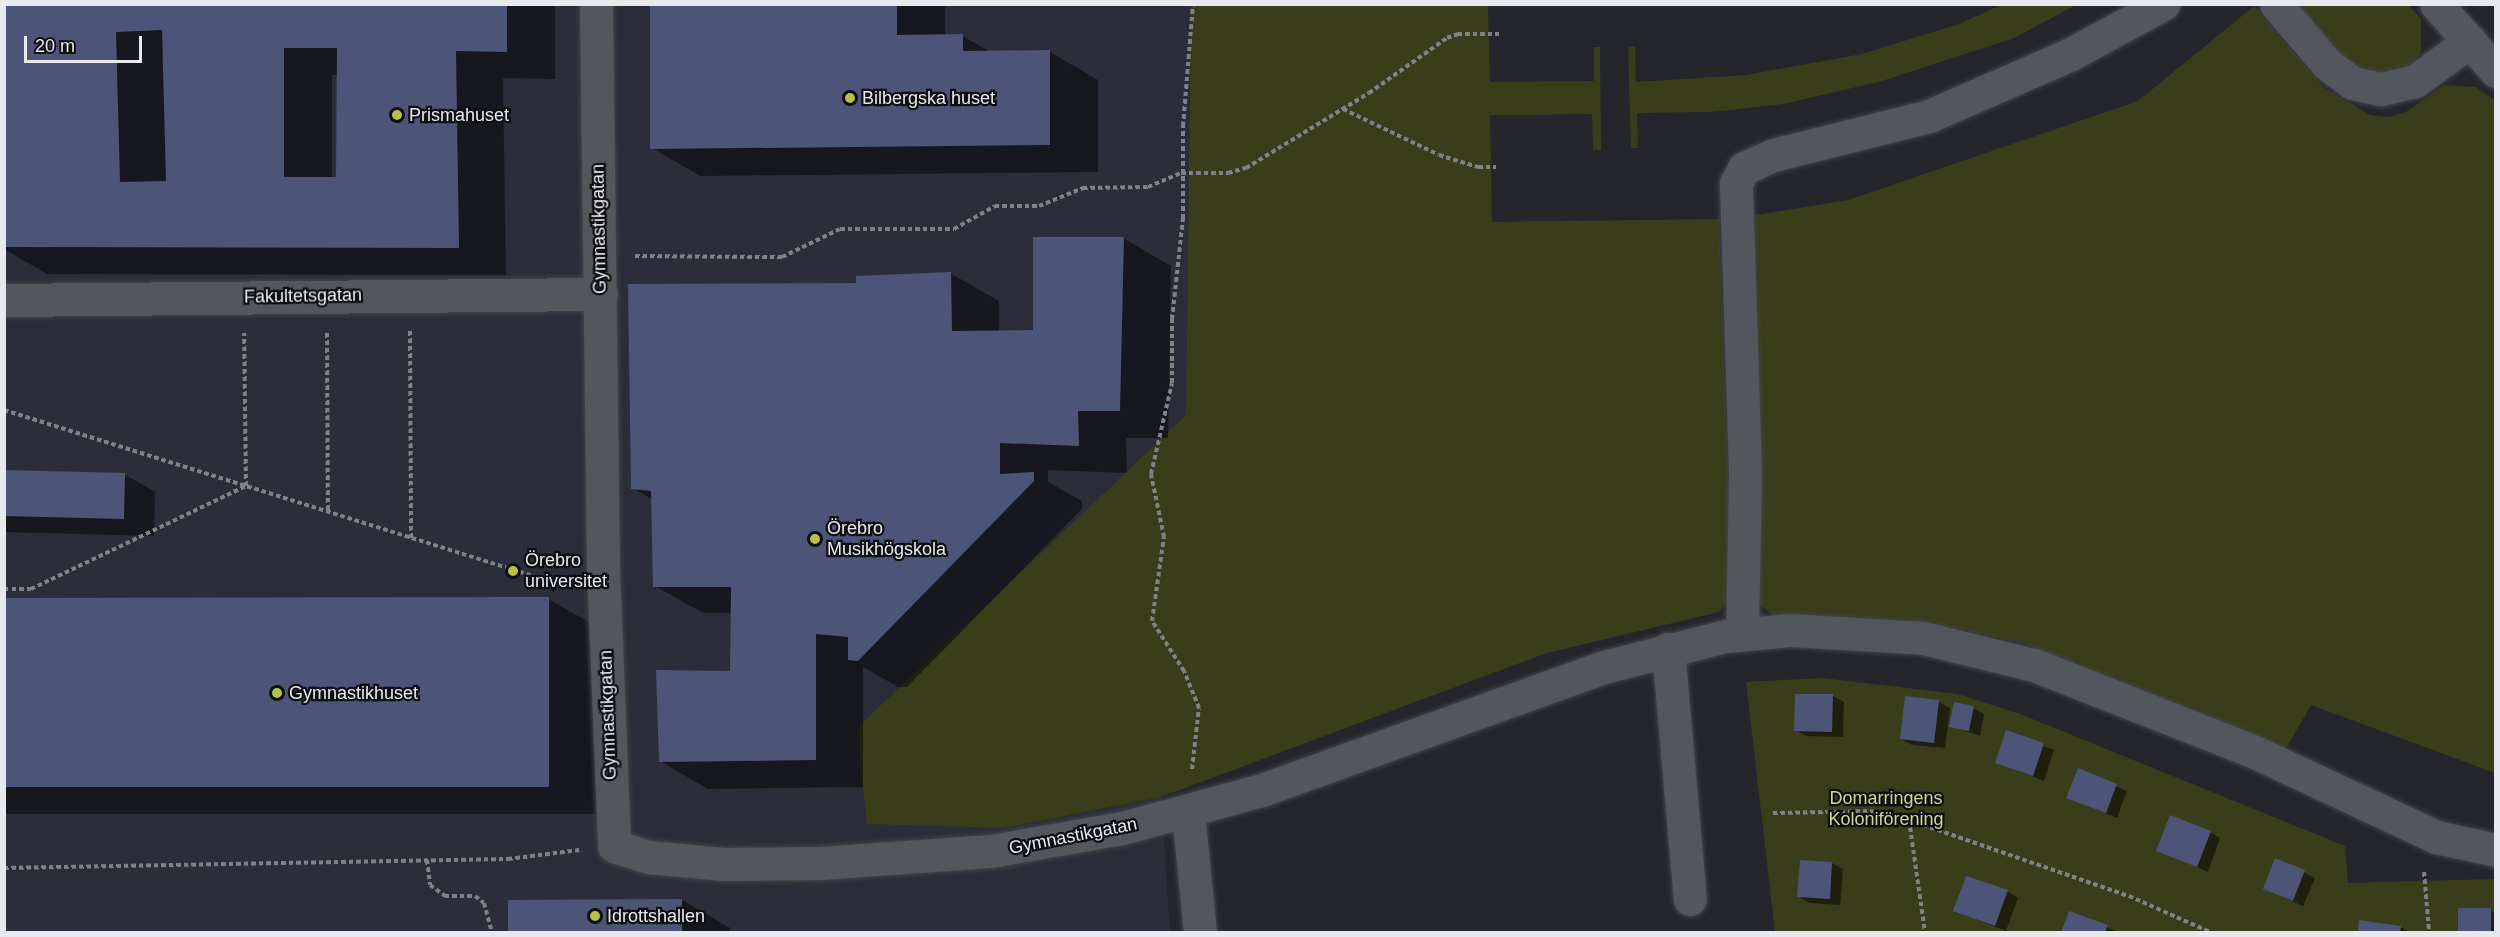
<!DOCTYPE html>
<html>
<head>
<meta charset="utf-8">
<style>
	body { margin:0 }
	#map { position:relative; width:2500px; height:937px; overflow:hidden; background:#24262c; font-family:Arial,sans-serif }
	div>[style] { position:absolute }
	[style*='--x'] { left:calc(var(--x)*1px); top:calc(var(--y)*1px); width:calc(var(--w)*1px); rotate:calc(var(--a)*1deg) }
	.built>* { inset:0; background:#2b2e3a }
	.green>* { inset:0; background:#393d19 }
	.shadow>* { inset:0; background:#0007 }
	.building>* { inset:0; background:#4c5577 }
	.path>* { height:4px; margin-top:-2px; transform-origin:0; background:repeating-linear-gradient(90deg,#808287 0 4.5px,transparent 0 7.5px) }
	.roads { filter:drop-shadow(0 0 2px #424348) drop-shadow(0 0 2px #424348) }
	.minor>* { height:33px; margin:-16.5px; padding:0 16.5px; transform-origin:16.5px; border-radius:16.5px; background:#53565d }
	.dots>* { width:16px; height:16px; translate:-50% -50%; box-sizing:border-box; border:3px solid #0e0f12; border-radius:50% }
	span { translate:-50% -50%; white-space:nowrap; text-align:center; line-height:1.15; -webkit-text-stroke:4.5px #0e0f12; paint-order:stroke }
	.poi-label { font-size:18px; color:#e8e9ee }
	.left { translate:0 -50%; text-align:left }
	.street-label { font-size:18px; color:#e8e9ee }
	.park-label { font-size:18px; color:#ced694 }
	.frame { position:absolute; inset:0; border:6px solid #e8e9ee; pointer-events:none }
	.scale { position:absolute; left:24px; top:36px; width:118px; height:27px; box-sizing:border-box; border:3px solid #e8e9ee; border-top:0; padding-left:8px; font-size:18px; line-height:21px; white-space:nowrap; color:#e8e9ee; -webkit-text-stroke:4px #0e0f12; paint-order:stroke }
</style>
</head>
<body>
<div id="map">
	<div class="built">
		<div style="clip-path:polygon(5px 5px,1191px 5px,1186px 415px,857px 728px,1005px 828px,1161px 797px,1170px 932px,5px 932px)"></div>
	</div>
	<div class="green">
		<div style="clip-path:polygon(2003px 4px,2076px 5px,2014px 38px,1882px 81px,1784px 104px,1710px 112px,1637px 113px,1638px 148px,1631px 148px,1628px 47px,1635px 46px,1636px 82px,1746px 75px,1862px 54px,1959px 24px)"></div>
		<div style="clip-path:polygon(1191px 5px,1488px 5px,1490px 82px,1594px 81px,1594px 47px,1600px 47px,1601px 150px,1593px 150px,1592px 114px,1490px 115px,1492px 222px,1719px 219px,1732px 581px,1729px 598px,1719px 612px,1547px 653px,1161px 797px,1005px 828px,867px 824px,857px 728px,1186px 415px)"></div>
		<div style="clip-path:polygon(2295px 5px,2409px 5px,2421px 19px,2421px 52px,2410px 69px,2376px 79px,2348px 63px)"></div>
		<div style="clip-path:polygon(2254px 6px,2323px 87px,2370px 115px,2389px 117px,2406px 112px,2444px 85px,2476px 87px,2496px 101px,2495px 773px,2311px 705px,2286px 749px,2023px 643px,1946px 627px,1867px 618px,1775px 617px,1760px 605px,1750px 216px,1848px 200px,2138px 101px)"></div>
		<div style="clip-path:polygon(1822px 678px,1958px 694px,2020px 714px,2345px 846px,2348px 883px,2495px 879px,2495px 932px,1775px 932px,1746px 682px)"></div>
	</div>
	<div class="shadow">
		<div style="clip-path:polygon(evenodd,4px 4px,555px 4px,555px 79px,503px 78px,506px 275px,47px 274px,4px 249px,4px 4px,332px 75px,338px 75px,338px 179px,332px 179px,332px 75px)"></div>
		<div style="clip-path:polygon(651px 4px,945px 4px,945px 36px,962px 36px,991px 52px,1050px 52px,1098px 80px,1098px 172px,700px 176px,652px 148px)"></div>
		<div style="clip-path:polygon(1123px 238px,1171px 266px,1168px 438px,1126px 438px,1127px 473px,1048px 470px,1048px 482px,1082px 501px,1082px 509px,907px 687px,898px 687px,863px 667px,863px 787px,708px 789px,660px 761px,732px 673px,732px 613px,703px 613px,655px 586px,653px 500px,633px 488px,858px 285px,950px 273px,999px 301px,999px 332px,1034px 331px)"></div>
		<div style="clip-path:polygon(4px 471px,124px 474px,155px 492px,154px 536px,4px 532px)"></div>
		<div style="clip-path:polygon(548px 599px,596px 626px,596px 814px,4px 814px,4px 600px)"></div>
		<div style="clip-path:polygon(1796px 695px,1833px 696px,1844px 702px,1843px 737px,1806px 736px,1795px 730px)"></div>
		<div style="clip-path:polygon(1906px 698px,1939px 702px,1950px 708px,1945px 748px,1912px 745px,1901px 739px)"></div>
		<div style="clip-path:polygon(1973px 708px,1984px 714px,1980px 736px,1951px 726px)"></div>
		<div style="clip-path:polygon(2007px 732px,2054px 750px,2044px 781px,1996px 762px)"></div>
		<div style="clip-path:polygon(2079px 770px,2127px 791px,2117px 818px,2068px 797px)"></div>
		<div style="clip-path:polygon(2210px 832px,2220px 838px,2208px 872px,2158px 850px)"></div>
		<div style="clip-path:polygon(1832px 863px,1843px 869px,1840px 905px,1810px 903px,1799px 897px)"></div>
		<div style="clip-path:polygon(2304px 872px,2315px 878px,2303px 906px,2265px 889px)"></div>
		<div style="clip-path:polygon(2007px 891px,2018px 898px,2006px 931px,1955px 911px)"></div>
		<div style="clip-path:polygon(682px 900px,730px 928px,730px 932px,509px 932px,509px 902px)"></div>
		<div style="clip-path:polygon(2459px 909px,2496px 912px,2496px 932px,2459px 932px)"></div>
		<div style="clip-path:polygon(2070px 913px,2107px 927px,2117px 932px,2063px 932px)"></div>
		<div style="clip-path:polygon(2361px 922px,2400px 927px,2410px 932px,2359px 932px)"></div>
	</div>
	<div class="building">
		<div style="clip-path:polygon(evenodd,4px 4px,507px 4px,507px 52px,456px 51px,459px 248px,4px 247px,4px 4px,162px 30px,166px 181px,120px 182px,116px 32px,162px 30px,4px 4px,284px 48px,337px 48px,336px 177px,284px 177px,284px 48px)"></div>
		<div style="clip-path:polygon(650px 4px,897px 4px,897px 35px,963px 34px,963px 51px,1050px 50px,1050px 145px,650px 149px)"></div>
		<div style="clip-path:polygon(1033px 237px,1124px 237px,1120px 411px,1078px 411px,1079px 446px,1000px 443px,1000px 474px,1034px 472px,1034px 481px,858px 661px,848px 660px,848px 637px,816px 634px,816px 760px,659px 762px,656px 670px,730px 671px,731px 587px,653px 587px,651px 491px,631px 489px,628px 284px,856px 283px,856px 276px,951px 272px,952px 331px,1033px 330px)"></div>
		<div style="clip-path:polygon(4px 470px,125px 473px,124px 519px,4px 516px)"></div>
		<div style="clip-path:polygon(549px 597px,549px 787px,4px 787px,4px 598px)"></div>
		<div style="clip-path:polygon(1795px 694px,1833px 694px,1832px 732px,1794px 731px)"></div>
		<div style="clip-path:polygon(1905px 696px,1939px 700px,1934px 743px,1900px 739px)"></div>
		<div style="clip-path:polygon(1954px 702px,1974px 706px,1969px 731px,1949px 727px)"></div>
		<div style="clip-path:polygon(2006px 730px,2044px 743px,2033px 776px,1995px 763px)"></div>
		<div style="clip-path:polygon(2078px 768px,2117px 784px,2106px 813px,2066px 798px)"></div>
		<div style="clip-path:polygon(2170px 815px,2211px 831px,2197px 867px,2156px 851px)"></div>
		<div style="clip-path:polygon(2275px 858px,2305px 870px,2293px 901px,2263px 889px)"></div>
		<div style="clip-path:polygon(1800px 860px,1832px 862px,1830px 899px,1797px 897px)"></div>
		<div style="clip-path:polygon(1966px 876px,2008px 890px,1995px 926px,1953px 911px)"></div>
		<div style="clip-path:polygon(682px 899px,682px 932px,508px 932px,508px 900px)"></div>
		<div style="clip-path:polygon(2458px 908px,2491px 908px,2491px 932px,2458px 932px)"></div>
		<div style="clip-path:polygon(2069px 911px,2108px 925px,2105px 932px,2061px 932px)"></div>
		<div style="clip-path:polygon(2359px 920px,2401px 926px,2400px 932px,2358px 932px)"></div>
	</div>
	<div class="path">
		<div style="--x:1343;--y:109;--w:106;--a:25.6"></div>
		<div style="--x:1439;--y:155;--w:41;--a:17.1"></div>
		<div style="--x:1478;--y:167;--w:18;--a:0"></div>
		<div style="--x:635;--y:256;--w:147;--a:0.4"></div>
		<div style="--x:782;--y:257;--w:64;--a:-25.8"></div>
		<div style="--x:840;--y:229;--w:114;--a:0"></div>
		<div style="--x:954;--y:229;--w:47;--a:-29.3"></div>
		<div style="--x:995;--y:206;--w:44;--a:0"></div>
		<div style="--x:1039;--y:206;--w:48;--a:-22.2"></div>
		<div style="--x:1083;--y:188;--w:65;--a:-0.9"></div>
		<div style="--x:1148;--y:187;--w:36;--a:-23"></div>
		<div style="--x:1181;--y:173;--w:47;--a:0"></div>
		<div style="--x:1228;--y:173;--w:19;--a:-16"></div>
		<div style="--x:1246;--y:168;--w:144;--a:-31.4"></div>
		<div style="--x:1369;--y:93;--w:95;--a:-35.2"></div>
		<div style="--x:1447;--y:38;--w:12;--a:-20"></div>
		<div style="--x:1458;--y:34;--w:41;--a:0"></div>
		<div style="--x:410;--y:331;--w:207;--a:89.7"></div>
		<div style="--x:327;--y:333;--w:179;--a:89.7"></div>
		<div style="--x:4;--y:410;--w:591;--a:17.42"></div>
		<div style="--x:4;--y:589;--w:27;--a:0"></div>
		<div style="--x:31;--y:589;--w:238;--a:-25.6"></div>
		<div style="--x:246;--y:486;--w:153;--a:-90.7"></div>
		<div style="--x:1192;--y:769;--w:61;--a:-83.5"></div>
		<div style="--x:1199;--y:708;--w:40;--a:-112"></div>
		<div style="--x:1184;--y:671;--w:59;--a:-122.6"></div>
		<div style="--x:1152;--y:621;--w:85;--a:-81.9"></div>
		<div style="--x:1164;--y:537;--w:64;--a:-101.7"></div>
		<div style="--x:1151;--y:474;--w:93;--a:-77"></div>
		<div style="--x:1172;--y:383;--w:64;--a:-90"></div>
		<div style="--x:1172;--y:319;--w:102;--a:-83.8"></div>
		<div style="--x:1183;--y:218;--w:92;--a:-90"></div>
		<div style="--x:1183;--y:126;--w:122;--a:-85.3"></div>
		<div style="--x:1773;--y:813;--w:98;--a:-1.2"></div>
		<div style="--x:1871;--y:811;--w:39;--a:13"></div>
		<div style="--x:1909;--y:820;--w:233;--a:19.1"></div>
		<div style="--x:2129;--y:896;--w:89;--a:24"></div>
		<div style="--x:1909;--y:820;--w:113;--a:81.9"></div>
		<div style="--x:427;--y:860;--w:25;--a:83"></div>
		<div style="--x:430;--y:885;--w:19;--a:36"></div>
		<div style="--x:445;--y:896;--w:30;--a:0"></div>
		<div style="--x:475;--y:896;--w:11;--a:38"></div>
		<div style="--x:484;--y:903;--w:30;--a:75"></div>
		<div style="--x:4;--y:868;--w:504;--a:-1.02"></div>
		<div style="--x:508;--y:859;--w:72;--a:-7.2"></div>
		<div style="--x:2424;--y:872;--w:60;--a:85.2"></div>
	</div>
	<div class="roads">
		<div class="minor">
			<div style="--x:596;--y:4;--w:564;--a:89.29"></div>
			<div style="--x:603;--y:568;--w:278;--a:87.7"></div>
			<div style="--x:614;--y:846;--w:36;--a:18"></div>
			<div style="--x:648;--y:857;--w:76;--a:5.3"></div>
			<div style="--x:724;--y:864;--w:96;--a:-0.6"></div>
			<div style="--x:820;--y:863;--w:171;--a:-4"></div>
			<div style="--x:991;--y:851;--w:133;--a:-10"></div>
			<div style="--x:1122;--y:828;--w:145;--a:-15.2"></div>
			<div style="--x:1262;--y:790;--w:363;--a:-19.8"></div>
			<div style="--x:1604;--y:667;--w:126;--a:-14.3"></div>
			<div style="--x:1726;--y:636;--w:64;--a:-5.4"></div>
			<div style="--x:1790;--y:630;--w:133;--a:3.4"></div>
			<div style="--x:1923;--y:638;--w:114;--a:13.7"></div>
			<div style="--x:2034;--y:665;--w:240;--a:21.5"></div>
			<div style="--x:2257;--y:753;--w:198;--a:25.1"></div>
			<div style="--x:2436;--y:837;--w:61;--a:12.2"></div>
			<div style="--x:2276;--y:4;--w:79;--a:49.6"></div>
			<div style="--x:2327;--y:64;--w:31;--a:37"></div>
			<div style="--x:2352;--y:83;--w:30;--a:12"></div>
			<div style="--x:2381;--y:89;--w:35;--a:-13"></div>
			<div style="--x:2415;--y:81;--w:68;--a:-36"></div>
			<div style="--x:2436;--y:4;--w:90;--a:48.2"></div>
			<div style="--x:4;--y:300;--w:597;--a:-0.58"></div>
			<div style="--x:1742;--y:634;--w:162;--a:-88.9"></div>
			<div style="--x:1745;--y:472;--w:289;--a:-91.8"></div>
			<div style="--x:1736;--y:183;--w:17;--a:-62"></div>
			<div style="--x:1744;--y:168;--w:32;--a:-24"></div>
			<div style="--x:1773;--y:155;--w:161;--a:-14"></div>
			<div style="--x:1929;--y:116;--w:155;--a:-23.6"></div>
			<div style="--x:2071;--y:54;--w:105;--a:-28.5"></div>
			<div style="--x:1668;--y:649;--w:251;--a:85"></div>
			<div style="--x:1188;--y:812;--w:121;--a:84.3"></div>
		</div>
	</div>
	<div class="dots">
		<div style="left:850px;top:98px;background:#b7c148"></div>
		<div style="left:397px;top:115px;background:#b7c148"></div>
		<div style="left:815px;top:539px;background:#b7c148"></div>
		<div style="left:513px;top:571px;background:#b7c148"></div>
		<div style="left:277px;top:693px;background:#b7c148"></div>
		<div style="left:595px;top:916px;background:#b7c148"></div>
	</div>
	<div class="poi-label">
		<span class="left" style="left:862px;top:98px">Bilbergska huset</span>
		<span class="left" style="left:409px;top:115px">Prismahuset</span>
		<span class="left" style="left:827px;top:539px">Örebro<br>Musikhögskola</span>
		<span class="left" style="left:525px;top:571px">Örebro<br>universitet</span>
		<span class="left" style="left:289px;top:693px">Gymnastikhuset</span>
		<span class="left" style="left:607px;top:916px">Idrottshallen</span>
	</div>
	<div class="street-label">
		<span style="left:599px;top:229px;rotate:-91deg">Gymnastikgatan</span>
		<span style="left:303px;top:296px;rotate:-1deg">Fakultetsgatan</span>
		<span style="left:608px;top:715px;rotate:-92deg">Gymnastikgatan</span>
		<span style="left:1073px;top:836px;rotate:-11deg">Gymnastikgatan</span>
	</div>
	<div class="park-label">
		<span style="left:1886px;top:809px">Domarringens<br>Koloniförening</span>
	</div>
	<div class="frame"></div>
	<div class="scale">20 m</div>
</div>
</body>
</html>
